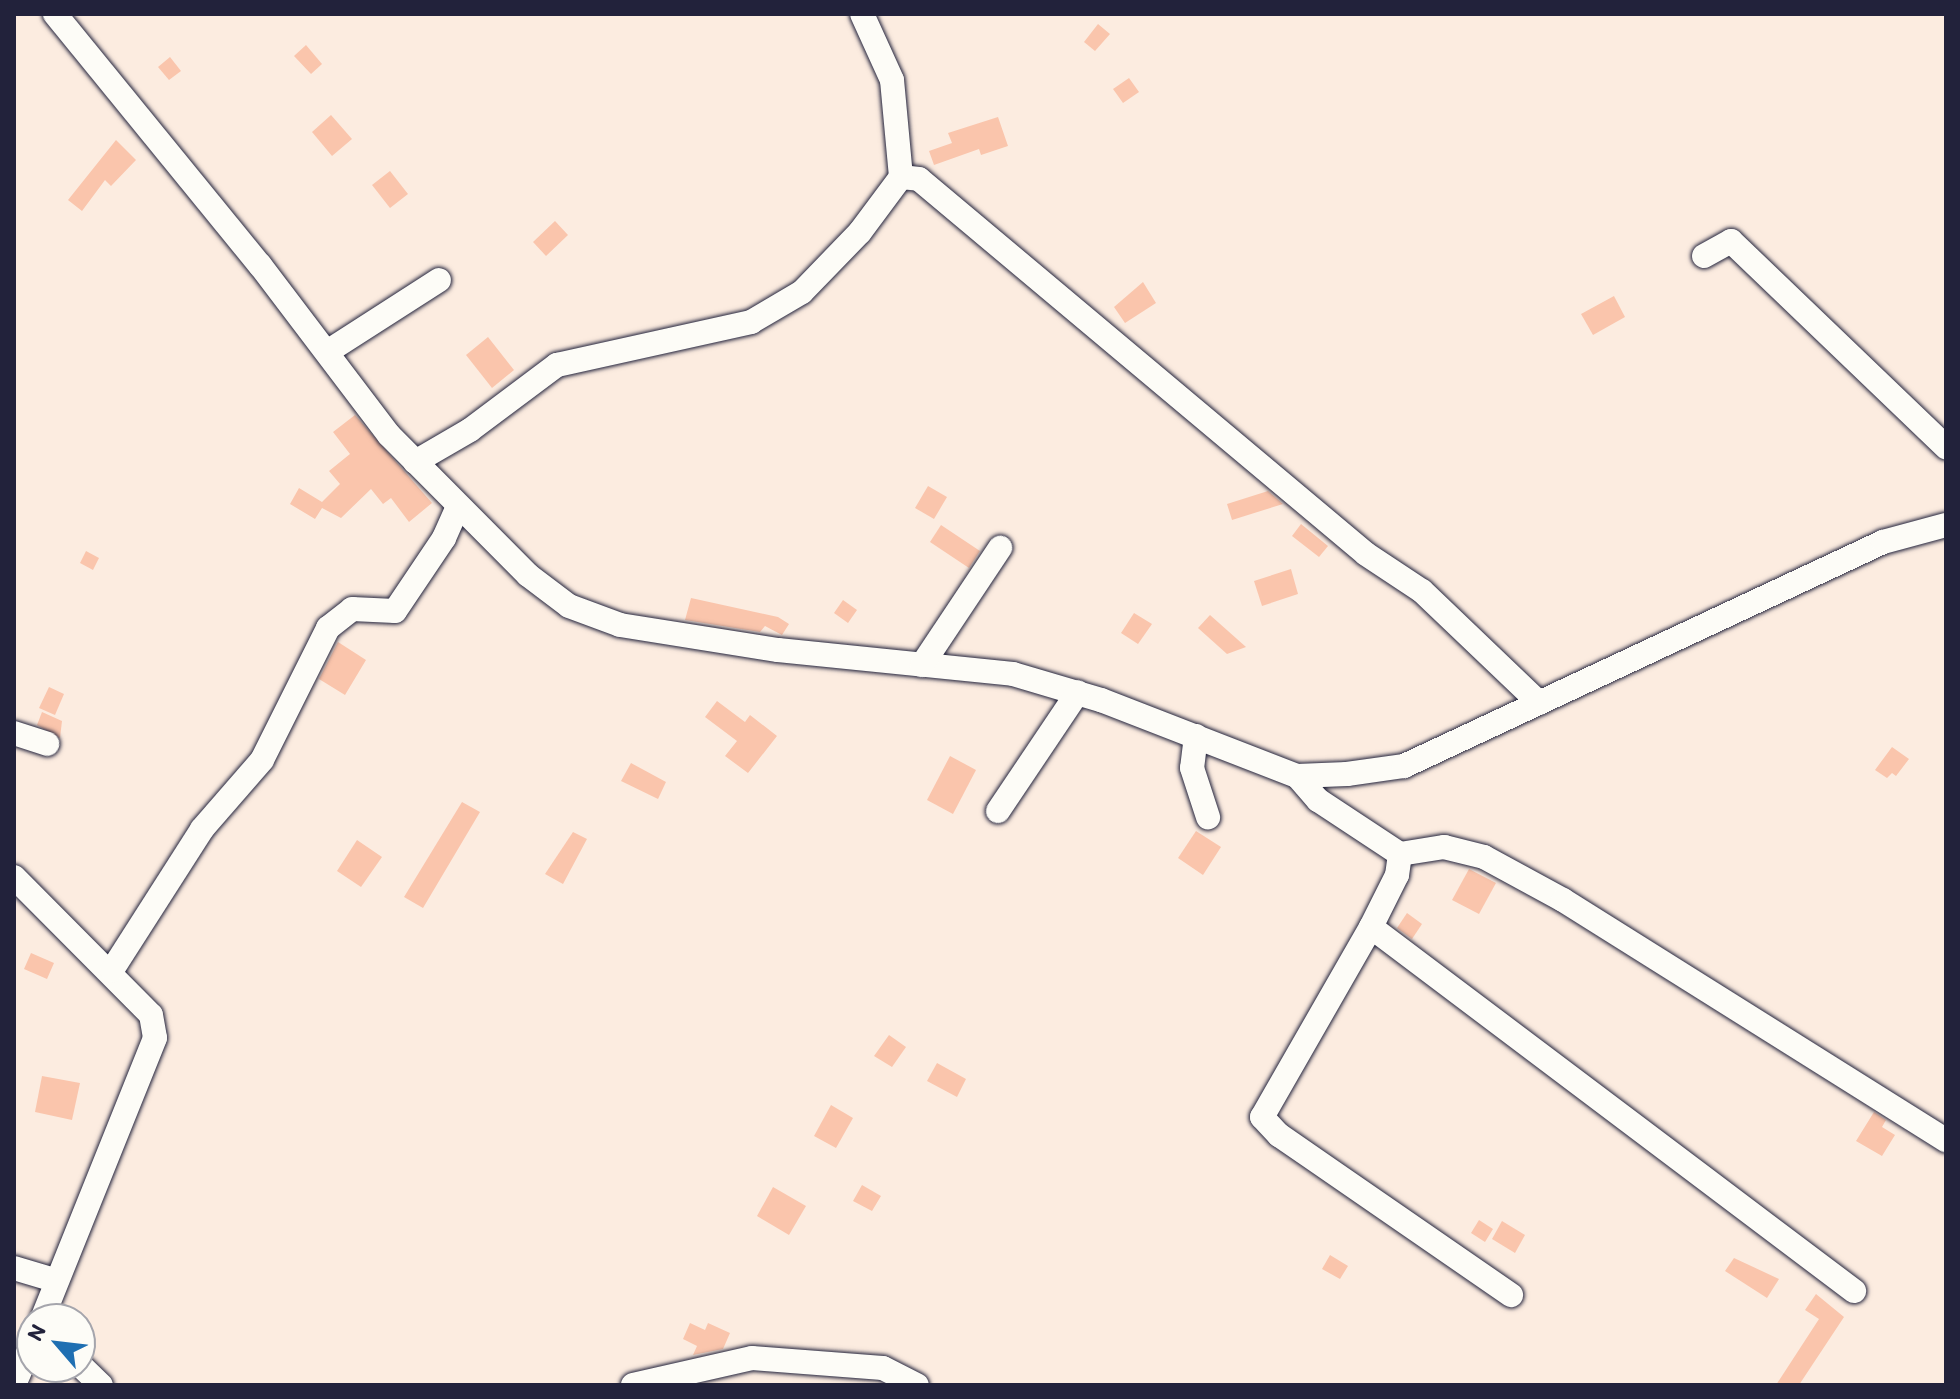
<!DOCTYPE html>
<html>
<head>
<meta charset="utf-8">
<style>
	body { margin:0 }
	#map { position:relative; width:1960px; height:1399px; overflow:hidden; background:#fcece0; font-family:Itim,sans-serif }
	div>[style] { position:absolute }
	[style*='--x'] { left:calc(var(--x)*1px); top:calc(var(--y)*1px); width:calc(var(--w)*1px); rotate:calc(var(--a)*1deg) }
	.building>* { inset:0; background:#fac5ac }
	.roads { filter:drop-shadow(0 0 2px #22223b) drop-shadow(0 0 2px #22223b) }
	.minor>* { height:24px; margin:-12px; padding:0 12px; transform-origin:12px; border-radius:12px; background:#fdfcf7 }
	span { translate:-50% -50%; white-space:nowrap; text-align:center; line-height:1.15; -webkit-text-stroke:6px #fdfcf7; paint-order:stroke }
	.frame { position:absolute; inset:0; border:16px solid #22223b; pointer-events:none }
	.north { position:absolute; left:16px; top:1303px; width:80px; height:80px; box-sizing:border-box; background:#fdfcf7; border:2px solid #a5a5ac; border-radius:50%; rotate:298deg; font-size:22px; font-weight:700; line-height:32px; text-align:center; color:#22223b }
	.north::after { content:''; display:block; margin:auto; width:28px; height:36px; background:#1f6fb2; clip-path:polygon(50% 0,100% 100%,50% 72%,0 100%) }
</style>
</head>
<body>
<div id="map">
	<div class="building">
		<div style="clip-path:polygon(1098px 24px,1110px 34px,1095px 51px,1084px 42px)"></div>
		<div style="clip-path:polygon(306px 45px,322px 64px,311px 74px,294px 56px)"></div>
		<div style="clip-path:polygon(170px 57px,181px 71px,169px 80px,158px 67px)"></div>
		<div style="clip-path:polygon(1129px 78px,1139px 92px,1123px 103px,1113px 89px)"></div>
		<div style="clip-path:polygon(331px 115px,352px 139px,332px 156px,312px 132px)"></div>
		<div style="clip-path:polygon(998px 117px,1008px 146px,981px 155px,979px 149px,934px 165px,929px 151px,952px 143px,948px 133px)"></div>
		<div style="clip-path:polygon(116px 140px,136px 160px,111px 186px,105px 180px,82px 211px,68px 200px)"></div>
		<div style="clip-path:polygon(390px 171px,408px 194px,390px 208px,372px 185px)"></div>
		<div style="clip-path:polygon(555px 221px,568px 235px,546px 256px,533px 242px)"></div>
		<div style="clip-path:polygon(1143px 282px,1156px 303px,1125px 323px,1114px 307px)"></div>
		<div style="clip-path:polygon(1614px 296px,1625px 317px,1593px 335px,1581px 314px)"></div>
		<div style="clip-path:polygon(488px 337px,514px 370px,492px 388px,466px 355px)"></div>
		<div style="clip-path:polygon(355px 415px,432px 503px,409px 522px,391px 498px,383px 504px,371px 489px,341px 518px,322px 508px,315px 519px,290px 504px,299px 488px,322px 502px,340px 484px,329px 471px,350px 454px,333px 432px)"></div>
		<div style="clip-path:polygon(928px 486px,947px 497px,934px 519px,915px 508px)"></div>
		<div style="clip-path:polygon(1268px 491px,1283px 504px,1232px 520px,1227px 504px)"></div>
		<div style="clip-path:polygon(1301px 524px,1328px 546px,1319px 557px,1292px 536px)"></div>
		<div style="clip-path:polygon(941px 525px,980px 551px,969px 568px,930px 542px)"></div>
		<div style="clip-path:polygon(86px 551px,99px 558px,93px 570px,80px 563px)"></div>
		<div style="clip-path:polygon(1291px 569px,1298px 594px,1262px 606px,1254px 581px)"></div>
		<div style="clip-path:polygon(691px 598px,778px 617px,789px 624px,782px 635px,765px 626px,760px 632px,685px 620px)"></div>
		<div style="clip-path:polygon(843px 600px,857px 610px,848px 623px,834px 613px)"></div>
		<div style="clip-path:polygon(1134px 613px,1152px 624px,1138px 644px,1121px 633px)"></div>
		<div style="clip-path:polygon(1210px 615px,1246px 647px,1227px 654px,1198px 628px)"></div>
		<div style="clip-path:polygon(338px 642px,366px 660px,345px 695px,319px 679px)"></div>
		<div style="clip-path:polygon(49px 687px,64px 694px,55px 715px,39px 708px)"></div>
		<div style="clip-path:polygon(717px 701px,745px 722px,750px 715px,777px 736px,748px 773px,725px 756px,737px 741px,705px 717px)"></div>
		<div style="clip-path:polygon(42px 712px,62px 721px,60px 738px,37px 725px)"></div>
		<div style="clip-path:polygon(1892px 747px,1909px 759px,1896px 776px,1892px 773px,1887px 778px,1875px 770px)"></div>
		<div style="clip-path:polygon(950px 756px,976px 770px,953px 814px,927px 800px)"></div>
		<div style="clip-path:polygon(631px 763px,666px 782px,658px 799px,621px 781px)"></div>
		<div style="clip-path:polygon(462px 802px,480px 812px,423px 908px,404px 897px)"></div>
		<div style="clip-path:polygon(1196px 831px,1221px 847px,1203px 875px,1178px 858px)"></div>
		<div style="clip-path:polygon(573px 832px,587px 839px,563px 884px,545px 874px)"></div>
		<div style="clip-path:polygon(357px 840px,382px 857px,361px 887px,337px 871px)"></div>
		<div style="clip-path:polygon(1469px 869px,1496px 883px,1479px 914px,1452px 900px)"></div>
		<div style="clip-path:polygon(1407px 913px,1422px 924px,1412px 939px,1397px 928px)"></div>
		<div style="clip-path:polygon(31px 953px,54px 963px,47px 979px,24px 969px)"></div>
		<div style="clip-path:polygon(889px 1035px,906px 1047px,892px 1067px,874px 1056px)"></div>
		<div style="clip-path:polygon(937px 1063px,966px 1079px,957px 1097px,927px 1081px)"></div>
		<div style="clip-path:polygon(42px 1076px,80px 1083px,72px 1120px,35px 1112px)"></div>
		<div style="clip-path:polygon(831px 1105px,853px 1118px,836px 1148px,814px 1136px)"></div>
		<div style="clip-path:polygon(1874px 1112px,1886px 1120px,1882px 1127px,1895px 1135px,1882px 1156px,1856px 1141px)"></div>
		<div style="clip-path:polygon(862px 1185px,881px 1196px,872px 1211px,853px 1201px)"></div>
		<div style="clip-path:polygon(773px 1187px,806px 1206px,789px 1235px,757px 1216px)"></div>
		<div style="clip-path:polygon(1479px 1220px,1493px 1229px,1485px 1242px,1471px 1233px)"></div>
		<div style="clip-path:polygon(1502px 1221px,1525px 1235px,1515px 1253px,1492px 1239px)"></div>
		<div style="clip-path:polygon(1330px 1255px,1348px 1266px,1340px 1279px,1322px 1269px)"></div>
		<div style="clip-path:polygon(1734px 1258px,1779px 1279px,1767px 1298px,1725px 1271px)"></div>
		<div style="clip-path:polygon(1816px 1294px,1844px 1317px,1799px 1385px,1776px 1385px,1819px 1319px,1805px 1310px)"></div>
		<div style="clip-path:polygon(690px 1323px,705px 1330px,708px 1323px,730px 1333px,723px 1349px,693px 1355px,697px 1346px,683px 1339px)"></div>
	</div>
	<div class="roads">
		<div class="minor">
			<div style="--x:55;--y:14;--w:324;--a:50.8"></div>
			<div style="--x:260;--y:265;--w:213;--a:52.8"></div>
			<div style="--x:389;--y:435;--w:197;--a:45.2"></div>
			<div style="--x:528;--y:575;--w:51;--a:37.1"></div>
			<div style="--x:569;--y:606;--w:54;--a:20.4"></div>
			<div style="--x:620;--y:625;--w:160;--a:9"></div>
			<div style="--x:778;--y:650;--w:236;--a:5.8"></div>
			<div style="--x:1013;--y:674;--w:92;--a:16.5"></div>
			<div style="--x:1101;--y:700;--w:210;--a:21.2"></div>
			<div style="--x:1297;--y:776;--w:50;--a:-2.3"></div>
			<div style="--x:1347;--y:774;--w:58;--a:-8"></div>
			<div style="--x:1404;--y:766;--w:529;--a:-25.06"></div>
			<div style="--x:1883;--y:542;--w:65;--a:-15.1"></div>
			<div style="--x:901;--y:177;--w:18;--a:6"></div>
			<div style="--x:919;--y:179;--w:583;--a:39.99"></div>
			<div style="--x:1366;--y:554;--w:67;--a:33.5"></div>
			<div style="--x:1422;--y:591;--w:162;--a:43.7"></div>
			<div style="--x:1704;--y:256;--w:31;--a:-29"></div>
			<div style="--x:1731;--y:241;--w:298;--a:43.8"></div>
			<div style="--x:327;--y:352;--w:133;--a:-32.7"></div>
			<div style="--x:415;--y:462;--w:64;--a:-30.2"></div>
			<div style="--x:470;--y:430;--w:109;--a:-36.8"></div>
			<div style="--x:557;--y:365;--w:199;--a:-12.5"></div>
			<div style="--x:751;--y:322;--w:59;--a:-30.5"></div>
			<div style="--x:802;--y:292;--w:83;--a:-46"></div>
			<div style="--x:860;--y:232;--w:69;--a:-53.3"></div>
			<div style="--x:901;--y:177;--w:97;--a:-95.3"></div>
			<div style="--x:892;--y:80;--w:72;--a:-114.4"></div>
			<div style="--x:922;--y:665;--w:141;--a:-56.3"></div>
			<div style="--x:14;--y:733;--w:35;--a:18"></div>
			<div style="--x:1196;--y:736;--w:32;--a:97"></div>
			<div style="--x:1192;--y:768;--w:52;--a:71.9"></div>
			<div style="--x:1297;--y:776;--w:32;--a:49"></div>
			<div style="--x:1318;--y:800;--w:98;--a:33.4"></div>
			<div style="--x:998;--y:811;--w:143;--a:-56.1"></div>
			<div style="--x:1400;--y:854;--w:45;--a:-9"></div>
			<div style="--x:1444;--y:847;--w:41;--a:14"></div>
			<div style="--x:1484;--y:857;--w:90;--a:28.6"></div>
			<div style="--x:1563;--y:900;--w:452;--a:32.1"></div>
			<div style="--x:1400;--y:854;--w:21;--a:98"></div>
			<div style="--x:1397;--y:875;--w:58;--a:116.6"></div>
			<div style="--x:1371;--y:927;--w:219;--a:119.8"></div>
			<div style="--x:1262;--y:1117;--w:25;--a:47"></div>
			<div style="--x:1279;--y:1135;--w:282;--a:34.6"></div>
			<div style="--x:14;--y:877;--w:194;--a:45.2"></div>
			<div style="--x:151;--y:1015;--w:23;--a:80"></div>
			<div style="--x:155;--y:1038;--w:303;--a:111.9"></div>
			<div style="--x:1371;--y:927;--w:605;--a:37"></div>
			<div style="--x:112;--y:970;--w:167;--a:-57.4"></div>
			<div style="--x:202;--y:829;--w:91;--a:-49"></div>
			<div style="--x:262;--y:760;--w:148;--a:-63.4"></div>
			<div style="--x:328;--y:628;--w:31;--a:-38"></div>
			<div style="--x:352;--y:609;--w:43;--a:2.7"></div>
			<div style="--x:395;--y:611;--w:88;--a:-56.1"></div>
			<div style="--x:444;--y:538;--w:34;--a:-66"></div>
			<div style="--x:14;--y:1268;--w:42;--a:16.7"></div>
			<div style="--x:80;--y:1365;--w:29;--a:44"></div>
			<div style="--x:14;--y:1385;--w:46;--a:-66.8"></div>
			<div style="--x:633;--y:1385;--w:122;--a:-12.8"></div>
			<div style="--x:752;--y:1358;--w:131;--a:4.4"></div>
			<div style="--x:883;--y:1368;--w:38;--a:27"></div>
		</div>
	</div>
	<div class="frame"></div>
	<div class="north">N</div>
</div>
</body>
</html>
